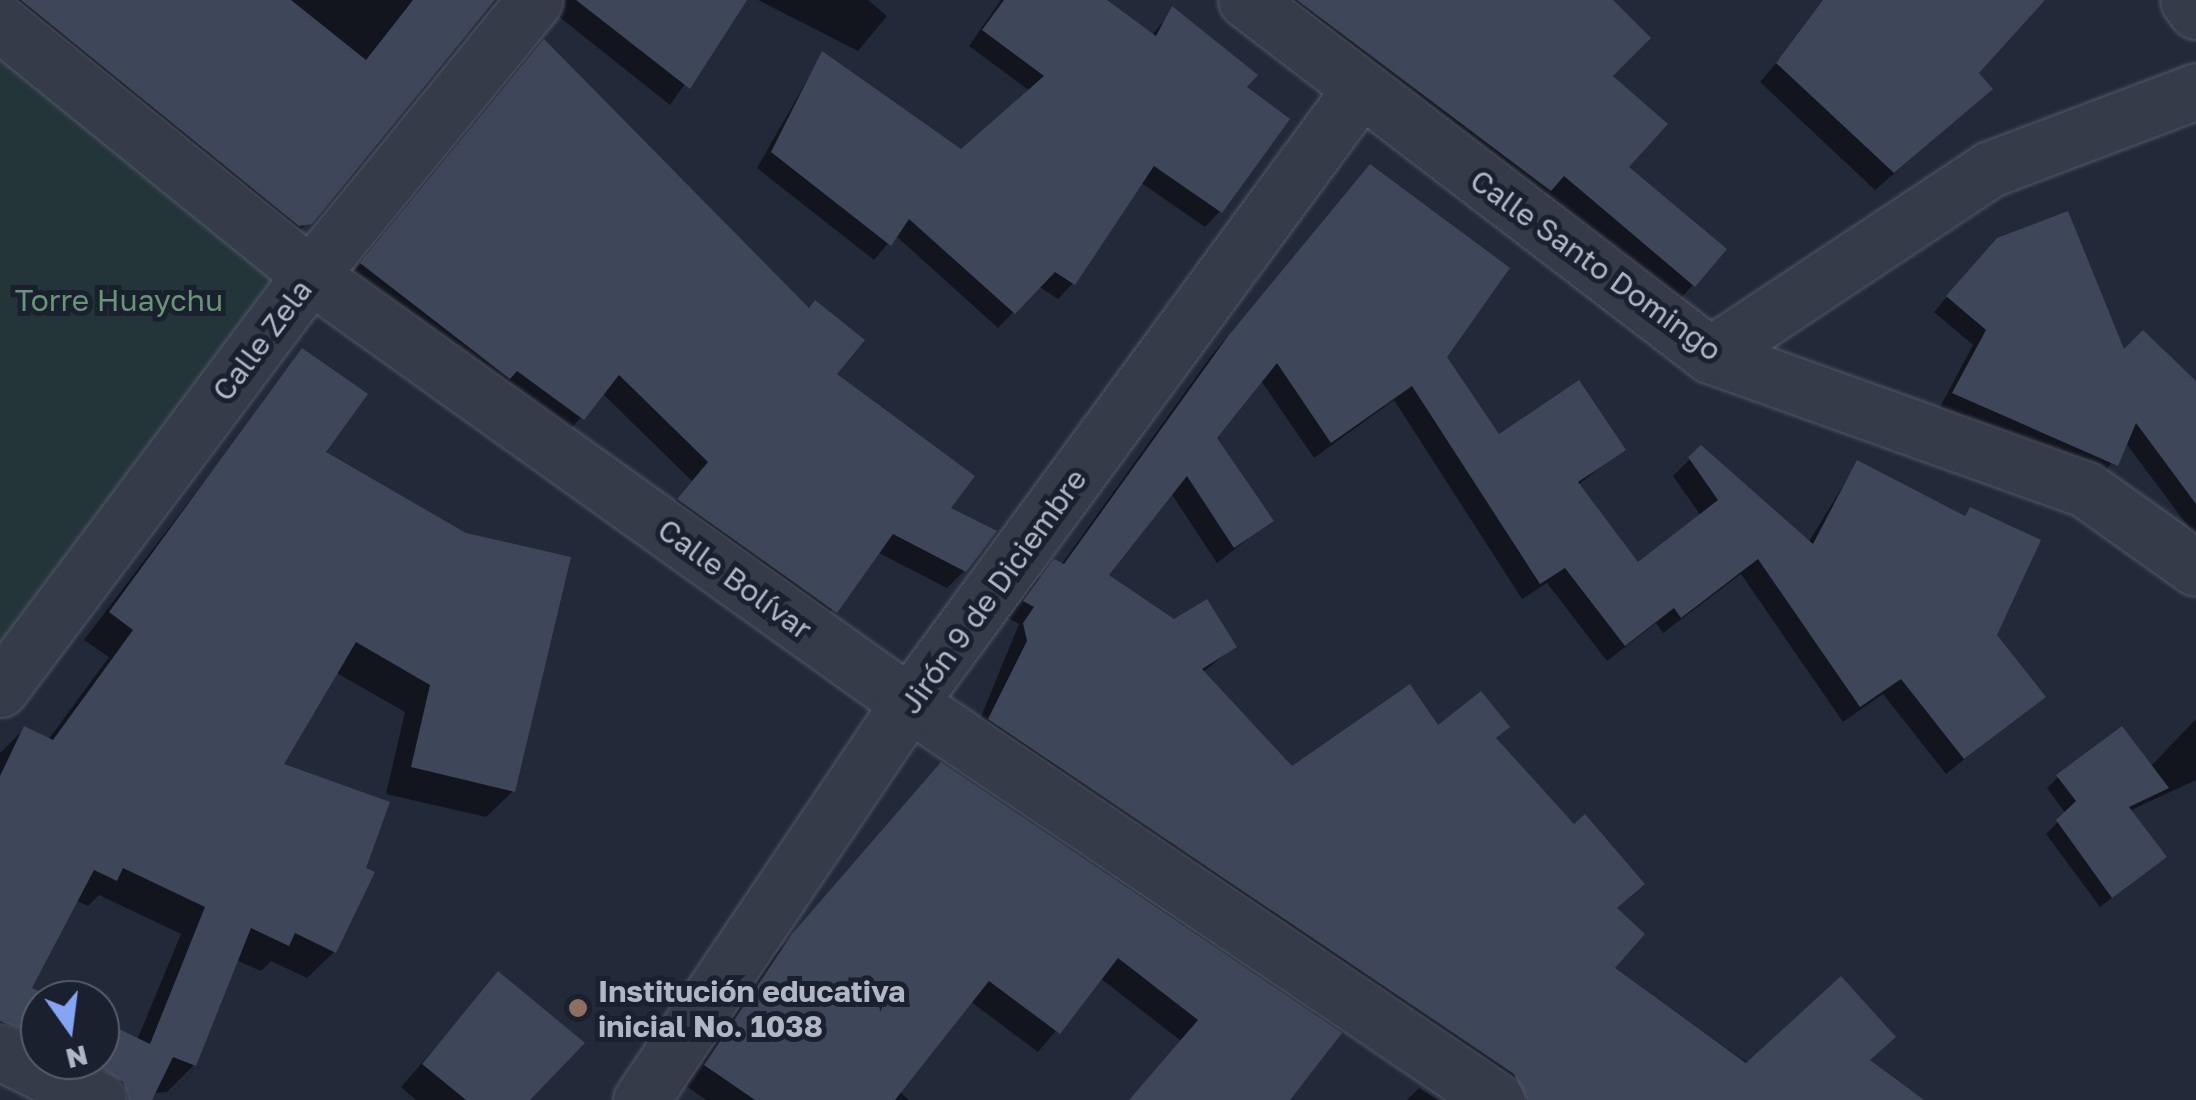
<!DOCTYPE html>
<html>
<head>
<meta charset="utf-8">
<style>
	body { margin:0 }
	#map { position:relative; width:2196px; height:1100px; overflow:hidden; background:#222939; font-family:"Golos Text",sans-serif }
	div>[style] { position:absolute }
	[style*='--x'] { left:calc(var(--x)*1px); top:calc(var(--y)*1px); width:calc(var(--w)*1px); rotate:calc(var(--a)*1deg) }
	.green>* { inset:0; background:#24353a }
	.shadow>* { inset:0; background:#0007 }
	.building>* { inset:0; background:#3e4659 }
	.roads { filter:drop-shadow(0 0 2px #535967) drop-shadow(0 0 2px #535967) }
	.minor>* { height:55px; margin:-27.5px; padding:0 27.5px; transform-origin:27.5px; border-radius:27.5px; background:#353b49 }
	.dots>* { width:28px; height:28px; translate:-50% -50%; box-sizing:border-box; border:5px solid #1b202e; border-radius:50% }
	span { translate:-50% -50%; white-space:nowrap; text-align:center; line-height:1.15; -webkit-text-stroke:10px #1b202e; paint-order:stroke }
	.street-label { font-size:30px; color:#b0b6c5 }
	.park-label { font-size:30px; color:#689578 }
	.poi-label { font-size:30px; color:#b0b6c5; font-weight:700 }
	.left { translate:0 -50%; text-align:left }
	.north { position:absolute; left:20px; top:980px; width:100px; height:100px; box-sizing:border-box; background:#1b202e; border:2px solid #575c6a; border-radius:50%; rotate:166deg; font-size:28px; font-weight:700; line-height:40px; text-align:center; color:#b0b6c5 }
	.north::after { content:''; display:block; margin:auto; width:35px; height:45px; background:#86a4f4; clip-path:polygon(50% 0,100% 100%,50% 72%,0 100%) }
</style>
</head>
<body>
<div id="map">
	<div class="green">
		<div style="clip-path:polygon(0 53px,284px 277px,0 658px)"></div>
	</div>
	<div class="shadow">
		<div style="clip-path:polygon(0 0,496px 0,291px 241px)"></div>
		<div style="clip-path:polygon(538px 0,744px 0,670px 105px)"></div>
		<div style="clip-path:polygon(758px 0,868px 0,887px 16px,858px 51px)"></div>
		<div style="clip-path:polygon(1001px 0,1103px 0,1152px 35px,1173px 10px,1244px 88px,1220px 211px,1205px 227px,1140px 182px,1073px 283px,1058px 299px,1038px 286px,998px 328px,895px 235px,874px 260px,757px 168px,822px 54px,961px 152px,1030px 91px,969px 46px)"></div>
		<div style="clip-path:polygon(1259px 0,1609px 0,1609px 76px,1626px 168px,1693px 285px,1676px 303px,1545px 193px,1531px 207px)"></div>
		<div style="clip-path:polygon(1829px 0,2013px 0,1976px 73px,1971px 107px,1875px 190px,1760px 82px)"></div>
		<div style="clip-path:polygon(544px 42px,947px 509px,965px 570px,947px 588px,877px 552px,817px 629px,661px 518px,692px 481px,602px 393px,564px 437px,345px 282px)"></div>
		<div style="clip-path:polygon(1370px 167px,1444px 357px,1498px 437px,1623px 449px,1578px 485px,1637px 565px,1701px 516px,1673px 476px,1690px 459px,1808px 543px,1857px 463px,1963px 517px,1970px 510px,1994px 635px,2043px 696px,1946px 774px,1883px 694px,1843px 722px,1741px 574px,1663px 633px,1656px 623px,1607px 661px,1547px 583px,1522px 599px,1394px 400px,1314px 458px,1260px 379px,1214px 438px,1271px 521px,1217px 563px,1171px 493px,1106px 575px,1174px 622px,1234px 647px,1202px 673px,1291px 769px,1437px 729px,1494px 739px,1614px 910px,1612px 968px,1749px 1064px,1868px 1061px,1920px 1100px,1504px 1100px,973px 736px,1019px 624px,1008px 618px,1037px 579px,1061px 565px,1211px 356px)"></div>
		<div style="clip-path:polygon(1979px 259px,2123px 353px,2196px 385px,2196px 537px,2125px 442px,2101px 479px,1940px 407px,1973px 345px,1934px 312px)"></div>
		<div style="clip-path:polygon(evenodd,303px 351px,322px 453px,513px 791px,486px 817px,386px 794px,405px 712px,335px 672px,280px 766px,334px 952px,307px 978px,271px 961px,261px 971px,236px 960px,194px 1065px,167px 1092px,86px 1100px,0 1056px,0 753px,24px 729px,48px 740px,109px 657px,84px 640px,303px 351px,99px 895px,181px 934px,137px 1040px,100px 1023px,100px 1060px,40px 1060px,40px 1000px,52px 1000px,29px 989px,75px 900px,88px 906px,99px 895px)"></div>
		<div style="clip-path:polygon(2196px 719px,2196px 780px,2129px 811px,2164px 857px,2100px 907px,2046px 834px,2066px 814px,2047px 788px,2058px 777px,2150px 767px)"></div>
		<div style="clip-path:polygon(941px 765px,1287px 1100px,1129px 1100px,1181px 1041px,1100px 978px,1038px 1052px,970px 1001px,899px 1091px,909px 1100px,706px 1100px,686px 1086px,773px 957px)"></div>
		<div style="clip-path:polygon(498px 975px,530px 1100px,416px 1100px,401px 1087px)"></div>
		<div style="clip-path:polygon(1419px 1088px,1438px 1100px,1407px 1100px)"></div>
	</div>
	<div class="building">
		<div style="clip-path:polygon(21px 0,291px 0,366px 60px,413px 0,495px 0,312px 224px,299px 226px)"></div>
		<div style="clip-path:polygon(576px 0,747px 0,690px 89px)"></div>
		<div style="clip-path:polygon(1004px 0,1107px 0,1156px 36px,1172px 6px,1258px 75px,1247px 87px,1290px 119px,1222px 213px,1154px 166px,1075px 285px,1055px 272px,1015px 314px,909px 219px,891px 246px,771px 152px,822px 51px,961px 149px,1044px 76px,982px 30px)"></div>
		<div style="clip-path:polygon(1297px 0,1613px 0,1651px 38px,1613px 76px,1668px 124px,1629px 167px,1727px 249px,1695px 287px,1564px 176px,1551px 191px)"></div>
		<div style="clip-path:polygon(1823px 0,2045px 0,1979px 73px,1993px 89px,1894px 173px,1776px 63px)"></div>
		<div style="clip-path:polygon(544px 39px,809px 308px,815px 300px,865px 340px,837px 374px,975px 476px,951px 508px,997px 531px,966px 572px,893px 534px,837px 613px,677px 499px,708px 462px,619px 375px,584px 420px,517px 371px,510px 379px,360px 263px)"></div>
		<div style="clip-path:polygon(1370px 164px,1510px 268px,1447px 357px,1499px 434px,1579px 380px,1626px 450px,1578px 482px,1638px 562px,1718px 500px,1688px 457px,1701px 445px,1813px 544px,1857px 460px,1965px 516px,1970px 507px,2041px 540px,1997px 635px,2046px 697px,1964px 759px,1901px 679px,1860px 707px,1758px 559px,1681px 618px,1674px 608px,1625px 646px,1565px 568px,1540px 584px,1412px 386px,1331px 443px,1277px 363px,1217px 438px,1274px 521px,1234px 548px,1187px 476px,1109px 575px,1174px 619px,1207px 599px,1237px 647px,1202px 669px,1292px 766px,1410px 684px,1438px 725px,1481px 691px,1510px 727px,1496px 738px,1574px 824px,1585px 814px,1645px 884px,1617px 908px,1645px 934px,1615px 968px,1746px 1063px,1841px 976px,1896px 1037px,1870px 1060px,1924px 1100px,1527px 1100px,1514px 1074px,988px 719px,1027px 641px,1023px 623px,1034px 607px,1023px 601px,1054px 559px,1064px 564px,1228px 336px)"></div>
		<div style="clip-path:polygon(2068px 211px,2124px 349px,2143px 330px,2196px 381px,2196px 504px,2136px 423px,2118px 466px,1952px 393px,1986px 330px,1946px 296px,1997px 238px)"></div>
		<div style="clip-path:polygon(302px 348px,368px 394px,326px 452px,466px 533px,571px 557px,515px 792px,411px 767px,430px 685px,356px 642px,284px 764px,390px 802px,366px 868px,375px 872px,336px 953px,295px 933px,289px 946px,251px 928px,196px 1066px,173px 1057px,152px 1100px,129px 1100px,123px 1082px,87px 1060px,100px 1060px,100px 1020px,150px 1044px,205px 907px,123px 868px,117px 881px,94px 870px,32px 988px,58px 1000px,40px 1000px,40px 1037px,0 1021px,0 776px,24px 726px,53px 740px,133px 630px,109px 612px)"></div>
		<div style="clip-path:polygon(2122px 726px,2169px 788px,2129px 807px,2167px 857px,2112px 898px,2056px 820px,2076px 801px,2056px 775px)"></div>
		<div style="clip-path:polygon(941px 762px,1342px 1033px,1290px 1100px,1129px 1100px,1198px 1020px,1118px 958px,1060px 1034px,989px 981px,895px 1100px,755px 1100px,704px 1065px,792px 934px)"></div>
		<div style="clip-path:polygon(498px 971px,585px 1043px,530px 1100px,466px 1100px,422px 1064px)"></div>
	</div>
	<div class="roads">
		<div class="minor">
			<div style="--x:1246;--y:0;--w:584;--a:37.42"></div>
			<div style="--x:1710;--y:355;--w:398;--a:19.7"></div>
			<div style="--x:2085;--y:489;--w:136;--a:35.4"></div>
			<div style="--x:2188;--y:0;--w:14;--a:54"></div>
			<div style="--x:0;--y:23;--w:400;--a:39.1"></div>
			<div style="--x:310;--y:275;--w:736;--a:35.55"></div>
			<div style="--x:909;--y:703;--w:709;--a:34.07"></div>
			<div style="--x:1710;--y:355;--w:336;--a:-33.6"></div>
			<div style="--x:1990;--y:169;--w:220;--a:-20.7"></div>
			<div style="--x:0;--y:689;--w:517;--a:-53.17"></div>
			<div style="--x:310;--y:275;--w:355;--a:-50.7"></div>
			<div style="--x:0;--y:1052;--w:109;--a:26.1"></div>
			<div style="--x:641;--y:1100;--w:479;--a:-56"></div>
			<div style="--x:909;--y:703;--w:760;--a:-53.67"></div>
		</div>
	</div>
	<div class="dots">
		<div style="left:578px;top:1008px;background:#8d6e63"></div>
	</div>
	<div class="street-label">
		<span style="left:1596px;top:265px;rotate:36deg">Calle Santo Domingo</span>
		<span style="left:262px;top:340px;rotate:-53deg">Calle Zela</span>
		<span style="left:735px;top:579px;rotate:36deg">Calle Bolívar</span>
		<span style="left:993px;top:591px;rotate:-54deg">Jirón 9 de Diciembre</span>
	</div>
	<div class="park-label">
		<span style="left:119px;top:300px">Torre Huaychu</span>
	</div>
	<div class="poi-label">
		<span class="left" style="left:598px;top:1008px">Institución educativa<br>inicial No. 1038</span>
	</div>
	<div class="north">N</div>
</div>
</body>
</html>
